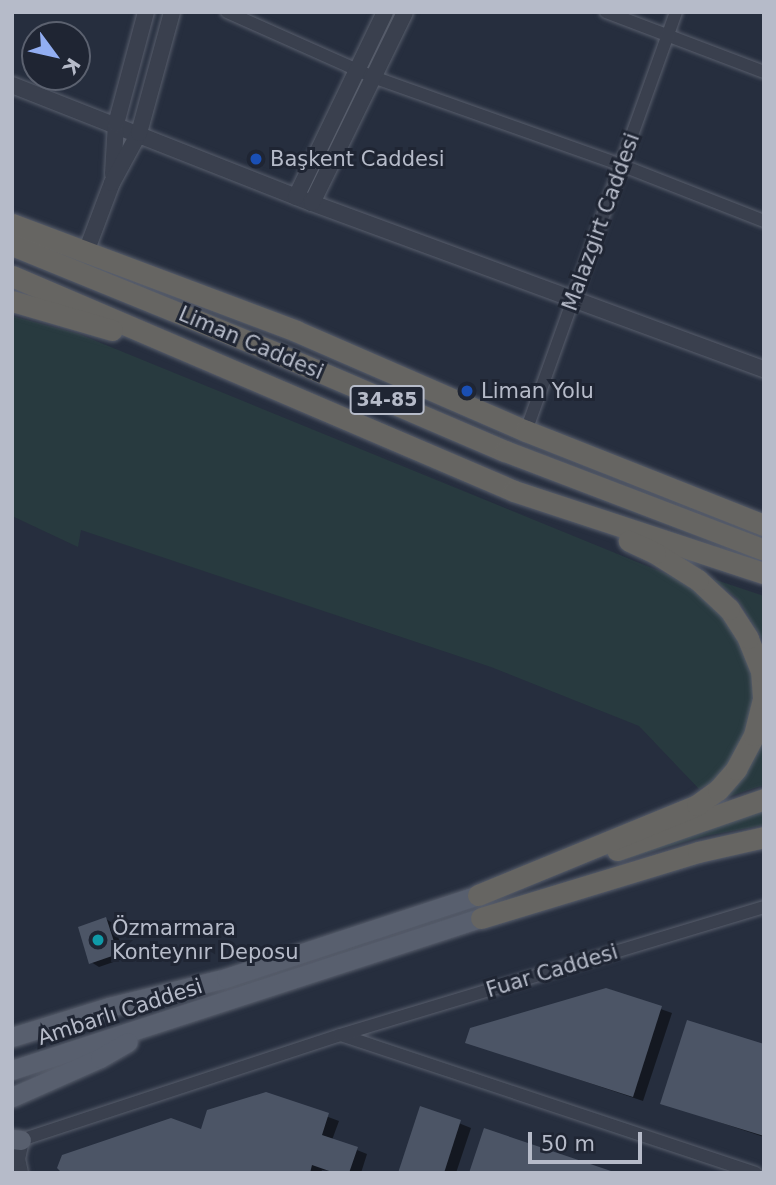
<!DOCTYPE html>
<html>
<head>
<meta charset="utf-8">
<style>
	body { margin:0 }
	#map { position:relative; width:776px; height:1185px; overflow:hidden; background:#262e3e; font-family:"DejaVu Sans",sans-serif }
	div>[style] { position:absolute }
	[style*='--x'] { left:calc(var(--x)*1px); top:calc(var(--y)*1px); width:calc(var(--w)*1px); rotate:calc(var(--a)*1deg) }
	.green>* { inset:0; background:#283a3f }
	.shadow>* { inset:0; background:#0007 }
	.building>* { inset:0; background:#4c5566 }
	.roads { filter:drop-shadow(0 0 2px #585e6c) drop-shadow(0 0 2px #585e6c) }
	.minor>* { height:12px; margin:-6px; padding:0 6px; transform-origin:6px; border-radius:6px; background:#3a404e }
	.tertiary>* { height:16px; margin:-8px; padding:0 8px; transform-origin:8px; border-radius:8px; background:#3a404e }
	.primary>* { height:19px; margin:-9.5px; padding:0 9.5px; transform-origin:9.5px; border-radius:9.5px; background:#585f6e }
	.trunk>* { height:21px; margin:-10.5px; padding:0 10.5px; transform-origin:10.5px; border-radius:10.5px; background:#666562 }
	.dots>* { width:19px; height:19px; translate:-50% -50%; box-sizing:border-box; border:4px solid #1f2533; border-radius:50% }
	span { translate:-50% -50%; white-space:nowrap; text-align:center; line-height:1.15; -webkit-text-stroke:6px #1f2533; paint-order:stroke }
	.shield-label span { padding:2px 5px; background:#1f2533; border:2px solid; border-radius:5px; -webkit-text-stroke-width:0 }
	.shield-label { font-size:19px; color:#b6bbc9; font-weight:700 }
	.poi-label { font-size:21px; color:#b6bbc9 }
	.left { translate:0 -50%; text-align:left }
	.street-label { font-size:21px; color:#b6bbc9 }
	.frame { position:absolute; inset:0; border:14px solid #b6bbc9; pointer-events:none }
	.north { position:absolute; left:21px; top:21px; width:70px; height:70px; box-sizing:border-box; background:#1f2533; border:2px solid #5b616f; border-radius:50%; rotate:123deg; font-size:19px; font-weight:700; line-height:28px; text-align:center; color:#b6bbc9 }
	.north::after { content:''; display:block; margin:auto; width:24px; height:32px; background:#92aef2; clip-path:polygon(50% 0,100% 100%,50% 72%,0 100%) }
	.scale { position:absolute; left:528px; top:1132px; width:114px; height:32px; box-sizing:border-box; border:4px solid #b6bbc9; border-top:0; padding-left:9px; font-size:21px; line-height:24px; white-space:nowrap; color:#b6bbc9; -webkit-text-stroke:5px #1f2533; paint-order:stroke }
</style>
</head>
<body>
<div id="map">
	<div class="green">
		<div style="clip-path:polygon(12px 316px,79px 334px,674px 577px,708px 600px,739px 631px,753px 665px,753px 697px,747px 731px,727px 767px,713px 782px,699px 789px,639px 726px,491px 667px,81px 530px,78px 547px,12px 516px)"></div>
		<div style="clip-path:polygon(713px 579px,764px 596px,764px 642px,738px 599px)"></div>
		<div style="clip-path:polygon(764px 740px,764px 785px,721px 799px,750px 767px)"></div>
		<div style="clip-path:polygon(764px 809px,764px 825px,705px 836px,609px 864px)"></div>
	</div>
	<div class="shadow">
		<div style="clip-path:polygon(106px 919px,114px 924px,125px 958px,99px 967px,91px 962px)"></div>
		<div style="clip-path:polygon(606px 990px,672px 1013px,643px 1101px,467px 1042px)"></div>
		<div style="clip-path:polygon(764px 1045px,764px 1137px,662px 1103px)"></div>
		<div style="clip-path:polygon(266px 1094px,339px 1121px,332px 1140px,367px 1154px,361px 1173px,322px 1170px,321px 1173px,64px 1173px,202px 1131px)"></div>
		<div style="clip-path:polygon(421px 1108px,471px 1128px,456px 1173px,399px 1173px)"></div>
	</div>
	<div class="building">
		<div style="clip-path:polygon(106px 917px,118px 954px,89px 964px,78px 927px)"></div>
		<div style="clip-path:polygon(606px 988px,662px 1006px,633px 1097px,465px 1043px,470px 1028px)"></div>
		<div style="clip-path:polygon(687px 1020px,764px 1044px,764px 1136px,660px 1104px)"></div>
		<div style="clip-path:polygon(266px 1092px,329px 1113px,322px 1135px,358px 1147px,349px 1173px,335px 1173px,312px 1165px,310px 1173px,62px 1173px,57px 1168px,62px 1155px,171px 1118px,201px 1129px,207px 1110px)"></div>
		<div style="clip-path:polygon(420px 1106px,461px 1120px,444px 1173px,398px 1173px)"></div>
		<div style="clip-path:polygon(484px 1128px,611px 1171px,611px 1173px,469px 1173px)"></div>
	</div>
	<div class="roads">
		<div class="minor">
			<div style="--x:227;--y:12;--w:160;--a:24"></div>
			<div style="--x:373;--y:77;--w:263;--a:19.5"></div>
			<div style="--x:621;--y:165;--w:154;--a:21.4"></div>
			<div style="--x:606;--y:12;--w:169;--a:20.8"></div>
			<div style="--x:526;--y:431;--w:445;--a:-70.3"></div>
			<div style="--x:341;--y:1035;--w:437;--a:18.4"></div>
			<div style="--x:21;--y:1140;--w:336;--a:-18.2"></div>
			<div style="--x:340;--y:1035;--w:443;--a:-16.8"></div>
		</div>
		<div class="tertiary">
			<div style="--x:12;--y:85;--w:322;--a:21.5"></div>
			<div style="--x:312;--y:203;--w:482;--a:20.2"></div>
			<div style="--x:113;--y:174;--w:50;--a:-86.6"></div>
			<div style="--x:116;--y:124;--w:116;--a:-75"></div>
			<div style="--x:296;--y:197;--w:205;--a:-64.3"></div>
			<div style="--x:312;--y:203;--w:212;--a:-64"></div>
			<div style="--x:86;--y:252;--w:74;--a:-69.4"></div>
			<div style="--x:112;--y:183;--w:57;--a:-61.6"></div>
			<div style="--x:139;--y:133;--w:125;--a:-74.7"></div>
			<div style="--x:20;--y:1173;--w:14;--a:-102"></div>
			<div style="--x:17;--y:1159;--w:19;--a:-78"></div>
		</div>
		<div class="primary">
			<div style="--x:12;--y:1037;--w:102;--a:-17.2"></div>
			<div style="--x:109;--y:1007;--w:121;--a:-13.9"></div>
			<div style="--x:226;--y:978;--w:265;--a:-18.2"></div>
			<div style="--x:12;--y:1070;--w:493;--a:-18"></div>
			<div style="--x:12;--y:1097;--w:96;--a:-23.9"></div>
			<div style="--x:100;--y:1058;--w:32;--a:-30"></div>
			<div style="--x:12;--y:1139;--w:9;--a:6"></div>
		</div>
		<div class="trunk">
			<div style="--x:12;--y:224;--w:303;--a:20.6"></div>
			<div style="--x:296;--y:331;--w:251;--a:23.5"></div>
			<div style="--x:526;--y:431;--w:256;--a:21.6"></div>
			<div style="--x:12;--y:245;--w:285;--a:22.2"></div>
			<div style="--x:276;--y:353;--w:249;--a:23.2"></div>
			<div style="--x:505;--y:451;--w:277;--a:20.9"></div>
			<div style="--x:12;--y:276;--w:546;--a:23.18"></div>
			<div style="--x:514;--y:491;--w:263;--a:18.2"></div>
			<div style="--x:12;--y:301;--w:104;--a:16.2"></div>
			<div style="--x:617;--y:850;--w:156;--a:-19.1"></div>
			<div style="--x:478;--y:895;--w:237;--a:-22.3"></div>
			<div style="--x:697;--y:805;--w:26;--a:-36"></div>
			<div style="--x:718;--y:790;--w:28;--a:-49"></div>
			<div style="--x:736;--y:769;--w:38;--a:-62"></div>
			<div style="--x:754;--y:735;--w:38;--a:-76"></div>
			<div style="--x:763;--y:698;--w:27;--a:-94"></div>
			<div style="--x:761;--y:671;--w:35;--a:-112"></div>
			<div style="--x:748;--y:638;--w:35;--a:-123"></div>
			<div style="--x:729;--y:609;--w:42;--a:-136.9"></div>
			<div style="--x:698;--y:580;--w:51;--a:-147.9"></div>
			<div style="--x:655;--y:553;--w:29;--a:-155"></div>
			<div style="--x:481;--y:918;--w:227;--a:-16.9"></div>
			<div style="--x:698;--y:852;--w:68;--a:-12.8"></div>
		</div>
	</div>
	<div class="dots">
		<div style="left:256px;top:159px;background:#1a4fb4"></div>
		<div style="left:467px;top:391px;background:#1a4fb4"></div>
		<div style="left:98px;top:940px;background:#0f9aa8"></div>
	</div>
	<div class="shield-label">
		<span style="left:387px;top:400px">34-85</span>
	</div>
	<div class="poi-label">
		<span class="left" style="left:270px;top:159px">Başkent Caddesi</span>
		<span class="left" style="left:481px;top:391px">Liman Yolu</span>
		<span class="left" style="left:112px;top:940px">Özmarmara<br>Konteynır Deposu</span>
	</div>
	<div class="street-label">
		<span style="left:601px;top:222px;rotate:-70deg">Malazgirt Caddesi</span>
		<span style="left:251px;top:343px;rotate:23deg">Liman Caddesi</span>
		<span style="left:552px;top:971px;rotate:-17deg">Fuar Caddesi</span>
		<span style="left:120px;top:1012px;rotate:-18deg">Ambarlı Caddesi</span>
	</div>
	<div class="frame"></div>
	<div class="north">K</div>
	<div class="scale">50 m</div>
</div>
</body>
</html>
